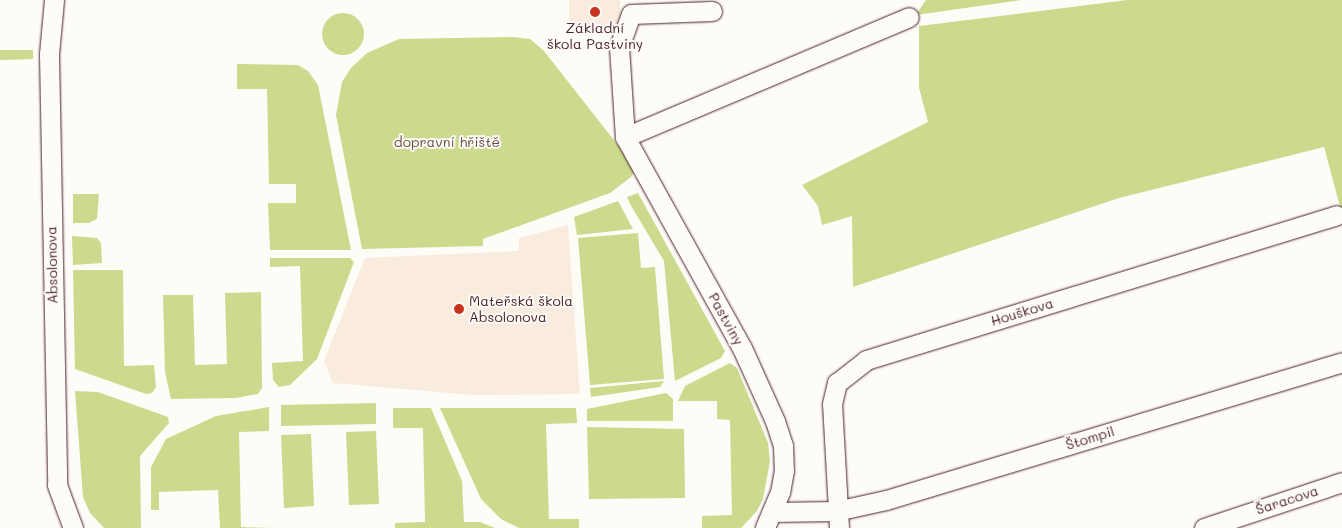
<!DOCTYPE html>
<html>
<head>
<meta charset="utf-8">
<style>
	body { margin:0 }
	#map { position:relative; width:1342px; height:528px; overflow:hidden; background:#fdfcf7; font-family:Mali,sans-serif }
	div>[style] { position:absolute }
	[style*='--x'] { left:calc(var(--x)*1px); top:calc(var(--y)*1px); width:calc(var(--w)*1px); rotate:calc(var(--a)*1deg) }
	.built>* { inset:0; background:#f9ebdd }
	.green>* { inset:0; background:#cbda8d }
	.round { border-radius:50% }
	.roads { filter:drop-shadow(0 0 1px #4a1f2b) drop-shadow(0 0 1px #4a1f2b) }
	.street>* { height:19px; margin:-9.5px; padding:0 9.5px; transform-origin:9.5px; border-radius:9.5px; background:#fdfcf7 }
	.dots>* { width:14px; height:14px; translate:-50% -50%; box-sizing:border-box; border:2px solid #fdfcf7; border-radius:50% }
	span { translate:-50% -50%; white-space:nowrap; text-align:center; line-height:1.15; -webkit-text-stroke:4px #fdfcf7; paint-order:stroke }
	.poi-label { font-size:14px; color:#4a1f2b }
	.left { translate:0 -50%; text-align:left }
	.park-label { font-size:14px; color:#6a4e44 }
	.street-label { font-size:14px; color:#4a1f2b }
</style>
</head>
<body>
<div id="map">
	<div class="built">
		<div style="clip-path:polygon(569px 0,620px 0,621px 24px,569px 25px)"></div>
		<div style="clip-path:polygon(568px 225px,580px 394px,474px 395px,333px 383px,324px 361px,365px 258px,519px 251px,519px 238px)"></div>
	</div>
	<div class="green">
		<div style="clip-path:polygon(926px 0,1022px 0,916px 15px)"></div>
		<div style="clip-path:polygon(1127px 0,1342px 0,1342px 214px,1324px 147px,1119px 198px,853px 287px,852px 216px,822px 225px,818px 206px,802px 185px,928px 122px,919px 88px,919px 26px)"></div>
		<div class="round" style="left:322px;top:13px;width:42px;height:42px"></div>
		<div style="clip-path:polygon(514px 37px,530px 39px,544px 51px,631px 162px,634px 172px,631px 177px,610px 193px,483px 239px,483px 246px,362px 249px,336px 115px,342px 82px,351px 68px,367px 53px,399px 39px)"></div>
		<div style="clip-path:polygon(0 50px,33px 50px,33px 59px,0 60px)"></div>
		<div style="clip-path:polygon(237px 64px,298px 65px,308px 71px,318px 85px,351px 250px,270px 250px,268px 203px,296px 203px,296px 184px,269px 184px,267px 89px,237px 89px)"></div>
		<div style="clip-path:polygon(638px 193px,725px 351px,721px 358px,675px 381px,664px 261px,630px 204px,627px 197px)"></div>
		<div style="clip-path:polygon(73px 194px,99px 194px,97px 219px,89px 223px,73px 223px)"></div>
		<div style="clip-path:polygon(618px 201px,633px 229px,577px 235px,574px 217px)"></div>
		<div style="clip-path:polygon(638px 233px,641px 268px,655px 267px,664px 379px,590px 385px,578px 238px)"></div>
		<div style="clip-path:polygon(72px 236px,97px 238px,101px 243px,102px 263px,73px 265px)"></div>
		<div style="clip-path:polygon(270px 258px,350px 258px,354px 262px,317px 359px,290px 385px,279px 387px,273px 380px,272px 363px,303px 361px,300px 266px,270px 267px)"></div>
		<div style="clip-path:polygon(73px 270px,123px 270px,124px 366px,154px 365px,156px 387px,152px 393px,146px 394px,75px 369px)"></div>
		<div style="clip-path:polygon(261px 292px,262px 388px,258px 394px,236px 398px,171px 399px,165px 372px,163px 295px,193px 295px,195px 365px,227px 364px,225px 293px)"></div>
		<div style="clip-path:polygon(730px 363px,737px 368px,768px 443px,770px 461px,763px 499px,757px 511px,741px 528px,702px 528px,702px 516px,732px 515px,730px 420px,717px 419px,717px 401px,678px 401px,685px 386px)"></div>
		<div style="clip-path:polygon(664px 381px,660px 387px,591px 397px,590px 388px)"></div>
		<div style="clip-path:polygon(75px 391px,98px 392px,168px 417px,169px 423px,140px 456px,141px 528px,104px 528px,90px 513px,83px 497px)"></div>
		<div style="clip-path:polygon(666px 393px,673px 399px,673px 421px,587px 421px,587px 409px)"></div>
		<div style="clip-path:polygon(376px 403px,376px 424px,281px 426px,281px 405px)"></div>
		<div style="clip-path:polygon(269px 407px,269px 431px,239px 432px,241px 527px,272px 528px,220px 528px,218px 490px,159px 492px,159px 510px,151px 510px,151px 467px,166px 439px,216px 416px)"></div>
		<div style="clip-path:polygon(393px 408px,431px 408px,462px 481px,464px 522px,480px 522px,495px 528px,395px 528px,395px 523px,425px 522px,423px 428px,393px 428px)"></div>
		<div style="clip-path:polygon(440px 408px,576px 408px,577px 423px,546px 424px,549px 519px,579px 519px,579px 528px,519px 528px,501px 519px,481px 499px)"></div>
		<div style="clip-path:polygon(587px 427px,684px 429px,685px 498px,589px 499px)"></div>
		<div style="clip-path:polygon(376px 431px,379px 504px,349px 505px,346px 432px)"></div>
		<div style="clip-path:polygon(311px 434px,314px 506px,284px 508px,281px 435px)"></div>
	</div>
	<div class="roads">
		<div class="street">
			<div style="--x:54;--y:0;--w:54;--a:95.3"></div>
			<div style="--x:49;--y:54;--w:431;--a:88.9"></div>
			<div style="--x:57;--y:485;--w:46;--a:69.6"></div>
			<div style="--x:712;--y:11;--w:81;--a:177.9"></div>
			<div style="--x:631;--y:14;--w:35;--a:110"></div>
			<div style="--x:619;--y:47;--w:90;--a:86.2"></div>
			<div style="--x:625;--y:137;--w:241;--a:61"></div>
			<div style="--x:742;--y:348;--w:80;--a:65.7"></div>
			<div style="--x:775;--y:421;--w:25;--a:72"></div>
			<div style="--x:783;--y:445;--w:25;--a:88"></div>
			<div style="--x:784;--y:470;--w:22;--a:100"></div>
			<div style="--x:780;--y:492;--w:39;--a:113"></div>
			<div style="--x:625;--y:137;--w:308;--a:-22.9"></div>
			<div style="--x:772;--y:512;--w:64;--a:-0.9"></div>
			<div style="--x:836;--y:511;--w:51;--a:-12.4"></div>
			<div style="--x:886;--y:500;--w:476;--a:-16.8"></div>
			<div style="--x:839;--y:528;--w:124;--a:-93.2"></div>
			<div style="--x:832;--y:404;--w:22;--a:-77"></div>
			<div style="--x:837;--y:383;--w:37;--a:-38"></div>
			<div style="--x:866;--y:360;--w:492;--a:-17.1"></div>
			<div style="--x:1204;--y:528;--w:145;--a:-18.4"></div>
		</div>
	</div>
	<div class="dots">
		<div style="left:595px;top:12px;background:#c8321e"></div>
		<div style="left:459px;top:309px;background:#c8321e"></div>
	</div>
	<div class="poi-label">
		<span style="left:595px;top:36px">Základní<br>škola Pastviny</span>
		<span class="left" style="left:469px;top:309px">Mateřská škola<br>Absolonova</span>
	</div>
	<div class="park-label">
		<span style="left:447px;top:142px">dopravní hřiště</span>
	</div>
	<div class="street-label">
		<span style="left:52px;top:265px;rotate:-91deg">Absolonova</span>
		<span style="left:1022px;top:312px;rotate:-17deg">Houškova</span>
		<span style="left:726px;top:319px;rotate:61deg">Pastviny</span>
		<span style="left:1090px;top:438px;rotate:-17deg">Štompil</span>
		<span style="left:1287px;top:500px;rotate:-18deg">Šaracova</span>
	</div>
</div>
</body>
</html>
